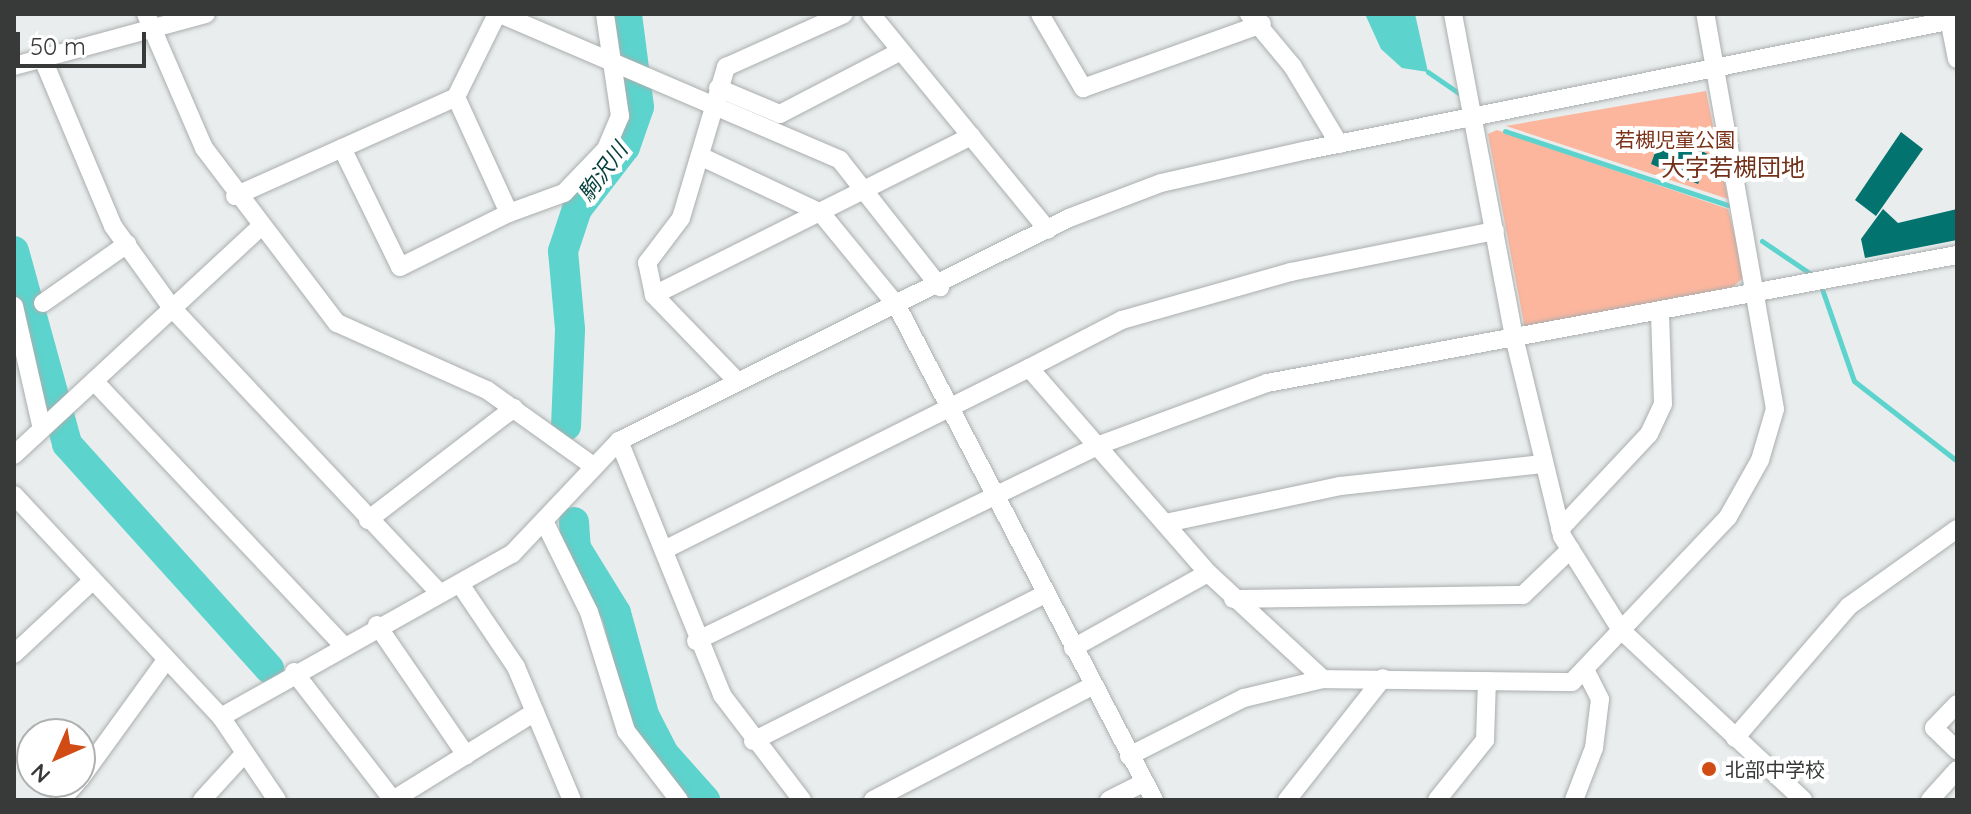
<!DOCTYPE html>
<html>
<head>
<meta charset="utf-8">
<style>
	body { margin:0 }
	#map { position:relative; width:1971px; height:814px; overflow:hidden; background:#e9eded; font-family:Quicksand,"Noto Sans JP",sans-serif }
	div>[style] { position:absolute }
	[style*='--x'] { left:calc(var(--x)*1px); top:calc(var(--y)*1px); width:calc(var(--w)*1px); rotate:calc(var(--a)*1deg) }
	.green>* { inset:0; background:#fcb69e }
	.water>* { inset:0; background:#5cd3cd }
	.stream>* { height:5px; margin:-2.5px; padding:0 2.5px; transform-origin:2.5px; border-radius:2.5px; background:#5cd3cd }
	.river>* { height:30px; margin:-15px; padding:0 15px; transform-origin:15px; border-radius:15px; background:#5cd3cd }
	.building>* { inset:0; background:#02736f }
	.roads { filter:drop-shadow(0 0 2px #abaeae) drop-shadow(0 0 2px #abaeae) }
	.minor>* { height:18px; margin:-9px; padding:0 9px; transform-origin:9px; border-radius:9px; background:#fff }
	.dots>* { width:22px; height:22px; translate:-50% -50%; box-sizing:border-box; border:4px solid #fff; border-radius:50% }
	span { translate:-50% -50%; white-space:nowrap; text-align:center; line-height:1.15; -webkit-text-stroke:8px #fff; paint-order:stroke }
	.park-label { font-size:20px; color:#7a3117 }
	.poi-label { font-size:20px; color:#383a3a }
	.left { translate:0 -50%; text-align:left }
	.water-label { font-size:22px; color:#053f3c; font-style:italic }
	.quarter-label { font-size:24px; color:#73311a }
	.frame { position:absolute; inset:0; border:16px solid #383a3a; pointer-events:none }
	.north { position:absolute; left:16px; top:718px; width:80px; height:80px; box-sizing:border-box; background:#fff; border:2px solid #afb0b0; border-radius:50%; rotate:225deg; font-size:22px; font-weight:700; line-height:32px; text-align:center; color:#383a3a }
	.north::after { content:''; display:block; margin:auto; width:28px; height:36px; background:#d14b14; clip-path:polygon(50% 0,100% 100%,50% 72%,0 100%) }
	.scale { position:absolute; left:16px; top:32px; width:130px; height:36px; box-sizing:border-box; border:4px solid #383a3a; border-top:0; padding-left:10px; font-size:24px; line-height:28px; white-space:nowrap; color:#383a3a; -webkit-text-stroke:6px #fff; paint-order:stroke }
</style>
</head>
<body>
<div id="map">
	<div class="green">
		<div style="clip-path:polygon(1706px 91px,1728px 199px,1506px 126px)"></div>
		<div style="clip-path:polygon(1497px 130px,1728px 209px,1745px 276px,1733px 287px,1525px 329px,1488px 134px)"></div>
	</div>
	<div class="water">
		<div style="clip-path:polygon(1365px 14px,1415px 14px,1428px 72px,1402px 68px,1381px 49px)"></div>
	</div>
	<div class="stream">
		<div style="--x:1428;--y:72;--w:42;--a:34.4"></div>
		<div style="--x:1505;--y:131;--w:235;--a:18.4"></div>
		<div style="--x:1762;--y:241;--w:59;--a:34"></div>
		<div style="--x:1822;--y:289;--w:97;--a:70.8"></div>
		<div style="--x:1854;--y:381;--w:130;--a:37.8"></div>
	</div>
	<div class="river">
		<div style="--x:14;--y:251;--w:200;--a:74.6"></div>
		<div style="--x:67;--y:444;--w:302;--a:48"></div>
		<div style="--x:566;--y:426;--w:97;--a:-87.6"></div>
		<div style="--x:570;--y:329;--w:78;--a:-95.1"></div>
		<div style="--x:563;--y:251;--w:44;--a:-71.6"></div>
		<div style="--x:577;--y:209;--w:78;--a:-52.3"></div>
		<div style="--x:625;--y:147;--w:42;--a:-70.7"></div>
		<div style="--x:639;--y:107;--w:94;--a:-97.4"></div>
		<div style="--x:574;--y:522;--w:26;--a:86"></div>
		<div style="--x:576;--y:548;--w:76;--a:58.4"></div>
		<div style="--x:616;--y:613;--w:106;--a:74.6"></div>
		<div style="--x:644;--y:715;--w:44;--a:62.9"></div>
		<div style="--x:664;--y:754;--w:62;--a:48.3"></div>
	</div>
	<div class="building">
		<div style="clip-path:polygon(1901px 132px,1923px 149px,1876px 216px,1855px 200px)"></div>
		<div style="clip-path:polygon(1676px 139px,1710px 155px,1698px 184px,1651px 164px,1659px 141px)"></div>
		<div style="clip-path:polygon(1883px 209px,1898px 223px,1957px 209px,1957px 240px,1865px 258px,1861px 239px)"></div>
	</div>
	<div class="roads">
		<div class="minor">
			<div style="--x:146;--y:14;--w:146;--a:66.6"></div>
			<div style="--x:204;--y:148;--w:220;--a:52.8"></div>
			<div style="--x:337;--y:323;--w:164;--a:24.1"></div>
			<div style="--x:487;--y:390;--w:130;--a:35.6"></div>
			<div style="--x:500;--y:14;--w:370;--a:23.2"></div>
			<div style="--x:840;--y:160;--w:162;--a:51.8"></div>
			<div style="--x:871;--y:14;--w:279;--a:50.7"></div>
			<div style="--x:1040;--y:14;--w:86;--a:59.8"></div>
			<div style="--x:1083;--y:88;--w:190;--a:-19.7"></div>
			<div style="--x:1249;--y:14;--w:69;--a:50.3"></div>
			<div style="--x:1293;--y:67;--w:90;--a:59.1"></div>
			<div style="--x:1453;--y:14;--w:333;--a:79.3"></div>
			<div style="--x:1515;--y:341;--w:201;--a:76.4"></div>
			<div style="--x:1562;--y:536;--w:111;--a:57.9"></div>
			<div style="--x:1621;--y:630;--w:249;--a:43"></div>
			<div style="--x:1948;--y:14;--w:46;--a:78.7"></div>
			<div style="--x:42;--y:57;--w:183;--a:67.2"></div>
			<div style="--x:113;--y:226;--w:101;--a:54.3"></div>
			<div style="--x:172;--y:308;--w:390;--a:46.8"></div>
			<div style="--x:14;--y:66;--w:199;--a:-15.2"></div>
			<div style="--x:718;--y:88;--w:67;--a:22.8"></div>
			<div style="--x:780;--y:114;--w:136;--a:-27.5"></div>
			<div style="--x:342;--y:148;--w:132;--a:64"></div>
			<div style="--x:400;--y:267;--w:122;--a:-26.4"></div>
			<div style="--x:509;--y:213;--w:128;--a:-114.6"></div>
			<div style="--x:702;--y:157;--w:132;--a:25.2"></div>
			<div style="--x:821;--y:213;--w:120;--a:50.7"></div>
			<div style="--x:897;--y:306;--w:557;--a:62.51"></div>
			<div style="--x:235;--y:196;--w:242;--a:-24.1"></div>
			<div style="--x:456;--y:97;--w:93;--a:-63.7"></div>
			<div style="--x:509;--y:213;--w:59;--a:-20"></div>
			<div style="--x:564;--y:193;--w:61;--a:-46.3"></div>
			<div style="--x:606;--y:149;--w:36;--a:-67"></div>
			<div style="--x:620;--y:116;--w:103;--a:-98.4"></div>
			<div style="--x:654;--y:295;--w:355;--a:-26.6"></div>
			<div style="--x:43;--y:303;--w:103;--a:-35.1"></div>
			<div style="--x:14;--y:306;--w:126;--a:77.2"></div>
			<div style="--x:94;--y:381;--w:361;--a:46.7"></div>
			<div style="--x:737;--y:381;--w:120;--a:-134"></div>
			<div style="--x:654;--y:295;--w:33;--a:-102"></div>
			<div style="--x:647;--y:263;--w:56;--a:-52.9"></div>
			<div style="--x:681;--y:218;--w:158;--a:-73.4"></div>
			<div style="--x:726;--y:67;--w:129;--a:-24.2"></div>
			<div style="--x:619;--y:441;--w:274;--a:67.9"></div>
			<div style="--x:722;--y:695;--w:132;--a:52.7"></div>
			<div style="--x:14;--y:455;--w:337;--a:-42.8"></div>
			<div style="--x:14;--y:495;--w:304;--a:47"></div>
			<div style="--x:221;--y:717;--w:100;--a:56"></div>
			<div style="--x:368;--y:520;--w:184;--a:-37.5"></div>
			<div style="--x:1166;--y:523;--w:178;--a:-12"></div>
			<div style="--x:1340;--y:486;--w:204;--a:-6.2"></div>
			<div style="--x:546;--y:525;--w:97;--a:63.7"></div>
			<div style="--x:589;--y:612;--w:125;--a:72.7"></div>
			<div style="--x:626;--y:731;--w:87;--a:52.5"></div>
			<div style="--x:1560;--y:529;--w:130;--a:-46.9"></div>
			<div style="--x:1649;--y:434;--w:33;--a:-65"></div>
			<div style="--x:1663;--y:404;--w:91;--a:-91.9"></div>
			<div style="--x:666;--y:549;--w:406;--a:-26.5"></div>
			<div style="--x:460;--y:584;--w:100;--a:56"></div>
			<div style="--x:516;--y:667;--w:144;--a:67.2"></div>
			<div style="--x:1233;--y:599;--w:290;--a:-0.8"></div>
			<div style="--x:1523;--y:595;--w:66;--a:-43.8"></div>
			<div style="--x:377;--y:625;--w:158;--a:55.6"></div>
			<div style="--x:696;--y:641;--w:451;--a:-25.9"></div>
			<div style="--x:1102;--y:444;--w:176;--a:-20.3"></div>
			<div style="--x:1267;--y:383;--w:702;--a:-10.51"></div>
			<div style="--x:1073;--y:648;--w:154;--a:-29.1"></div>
			<div style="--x:14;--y:654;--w:108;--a:-43.1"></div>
			<div style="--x:294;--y:672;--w:162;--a:52.3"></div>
			<div style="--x:393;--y:800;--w:167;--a:-31.8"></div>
			<div style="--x:1323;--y:679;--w:156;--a:-137.3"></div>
			<div style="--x:1208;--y:573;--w:272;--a:-131.1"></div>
			<div style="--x:1029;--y:368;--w:105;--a:-27.3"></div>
			<div style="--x:1122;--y:320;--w:176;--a:-15.9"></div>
			<div style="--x:1291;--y:272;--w:208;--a:-11.4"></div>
			<div style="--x:1957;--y:704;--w:33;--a:134"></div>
			<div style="--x:1934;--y:728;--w:32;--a:44"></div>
			<div style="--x:221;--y:717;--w:334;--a:-29.3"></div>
			<div style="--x:512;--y:554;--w:156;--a:-46.6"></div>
			<div style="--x:619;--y:441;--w:502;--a:-26.36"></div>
			<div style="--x:1069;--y:218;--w:98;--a:-20.8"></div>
			<div style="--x:1161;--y:183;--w:151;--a:-12.7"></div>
			<div style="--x:1308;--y:150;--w:662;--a:-11.41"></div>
			<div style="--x:1735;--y:738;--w:174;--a:-49.2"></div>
			<div style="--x:1849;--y:606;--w:133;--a:-35.5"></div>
			<div style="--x:753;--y:741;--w:327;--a:-26.7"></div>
			<div style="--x:1129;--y:756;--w:129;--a:-26.8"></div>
			<div style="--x:1244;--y:698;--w:81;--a:-13.5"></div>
			<div style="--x:1323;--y:679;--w:249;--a:0.7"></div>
			<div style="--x:1572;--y:682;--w:227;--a:-46.6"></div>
			<div style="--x:1728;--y:517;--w:65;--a:-60.7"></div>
			<div style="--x:1760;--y:460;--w:53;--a:-73.6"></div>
			<div style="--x:1775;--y:409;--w:401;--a:-100"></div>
			<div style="--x:80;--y:779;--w:148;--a:-54.1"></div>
			<div style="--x:61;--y:800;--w:24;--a:-48"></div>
			<div style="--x:202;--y:800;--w:62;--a:-47.6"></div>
			<div style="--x:873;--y:800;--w:247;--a:-27.5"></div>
			<div style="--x:1109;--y:800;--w:40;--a:-26.6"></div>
			<div style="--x:1287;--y:800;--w:155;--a:-51.8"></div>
			<div style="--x:1437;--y:800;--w:77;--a:-51.3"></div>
			<div style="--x:1485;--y:740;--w:59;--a:-88.1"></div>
			<div style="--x:1574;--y:800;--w:56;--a:-69"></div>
			<div style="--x:1594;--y:748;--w:49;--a:-83"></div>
			<div style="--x:1600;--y:699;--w:29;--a:-117"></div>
			<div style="--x:1930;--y:800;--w:40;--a:-48"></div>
		</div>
	</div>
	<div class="dots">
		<div style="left:1709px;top:769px;background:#d14b14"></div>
	</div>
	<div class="park-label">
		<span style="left:1675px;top:139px">若槻児童公園</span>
	</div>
	<div class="poi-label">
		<span class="left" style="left:1725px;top:769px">北部中学校</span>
	</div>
	<div class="water-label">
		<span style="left:603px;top:172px;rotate:-54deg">駒沢川</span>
	</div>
	<div class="quarter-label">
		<span style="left:1733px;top:168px">大字若槻団地</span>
	</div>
	<div class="frame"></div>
	<div class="north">N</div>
	<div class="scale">50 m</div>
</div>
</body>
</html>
